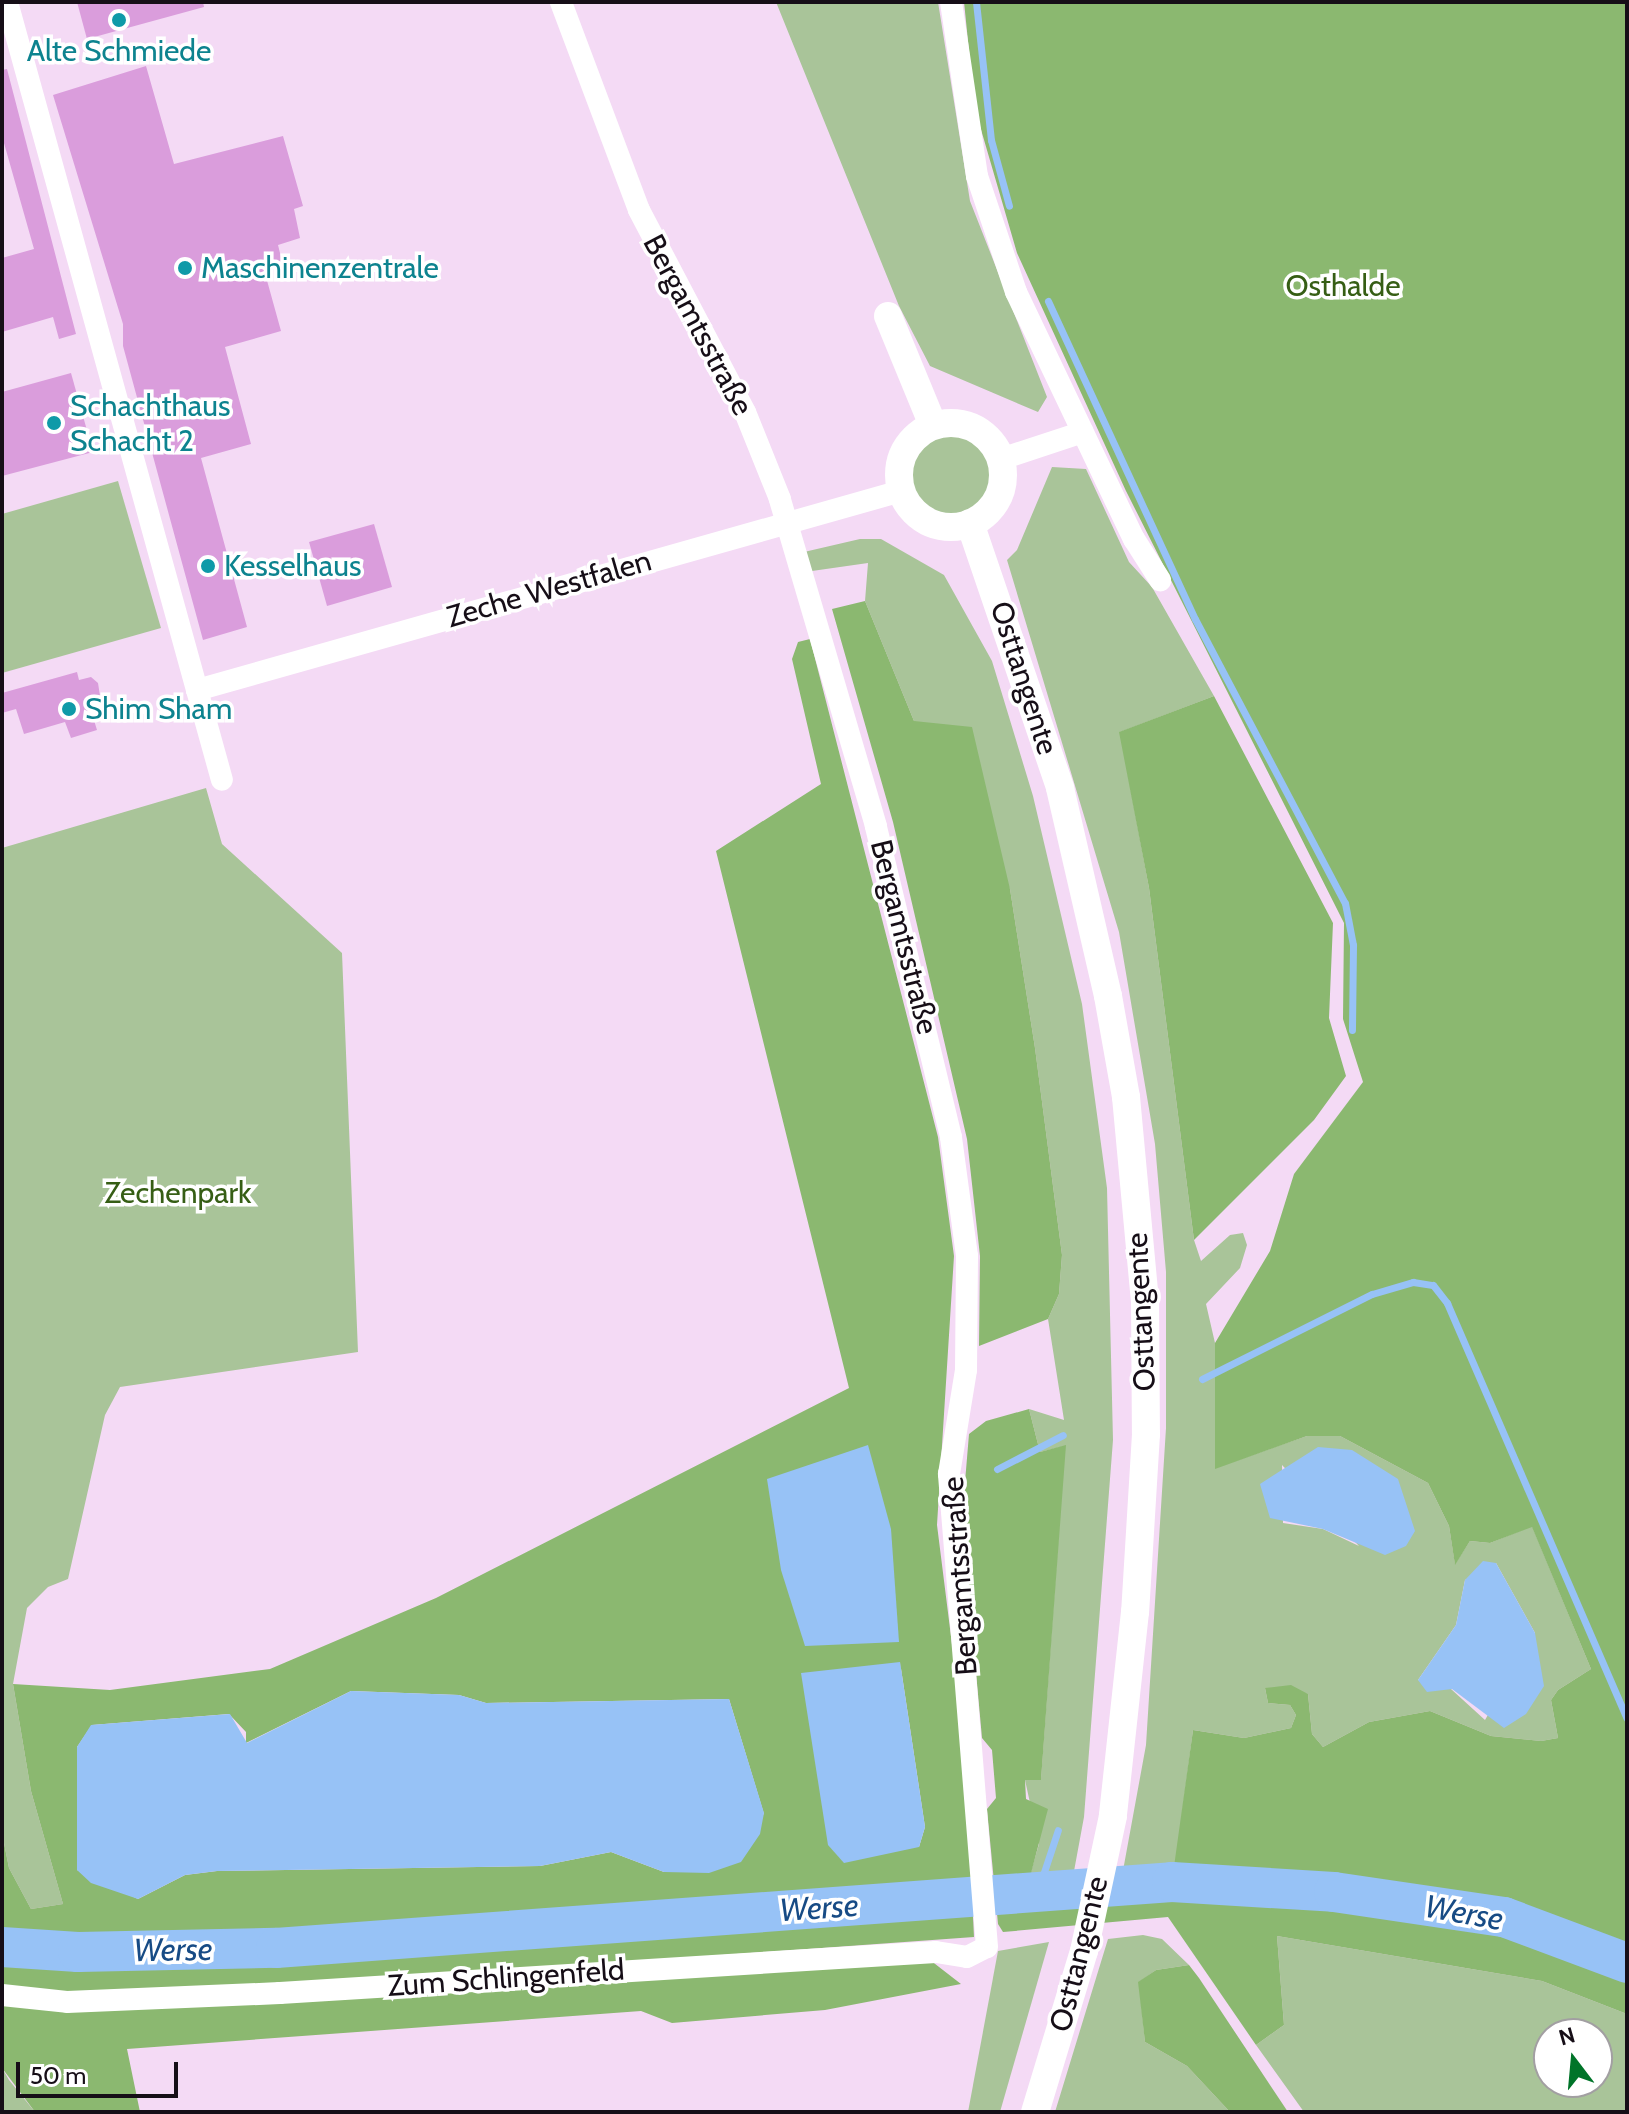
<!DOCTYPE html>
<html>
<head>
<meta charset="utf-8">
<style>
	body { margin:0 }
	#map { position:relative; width:1629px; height:2114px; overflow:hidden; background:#f4daf5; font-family:Cabin,sans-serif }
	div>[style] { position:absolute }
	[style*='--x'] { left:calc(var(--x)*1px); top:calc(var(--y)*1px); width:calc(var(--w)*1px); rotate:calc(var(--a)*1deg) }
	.green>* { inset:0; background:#a9c499 }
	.round { border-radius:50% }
	.forest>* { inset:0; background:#8bb870 }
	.water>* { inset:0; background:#97c2f6 }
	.stream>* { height:7px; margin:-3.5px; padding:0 3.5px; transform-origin:3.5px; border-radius:3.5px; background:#97c2f6 }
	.river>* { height:40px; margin:-20px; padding:0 20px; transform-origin:20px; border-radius:20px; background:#97c2f6 }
	.building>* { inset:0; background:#da9ddc }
	.minor>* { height:22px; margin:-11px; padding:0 11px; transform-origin:11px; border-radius:11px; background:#fff }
	.tertiary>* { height:28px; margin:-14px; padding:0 14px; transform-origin:14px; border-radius:14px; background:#fff }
	.tertiary>.ring { margin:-14px; padding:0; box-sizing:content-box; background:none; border:28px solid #fff; border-radius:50% }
	.dots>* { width:22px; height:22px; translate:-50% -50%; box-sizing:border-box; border:4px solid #fff; border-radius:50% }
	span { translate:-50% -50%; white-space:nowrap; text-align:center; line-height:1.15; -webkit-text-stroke:7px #fff; paint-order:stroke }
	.culture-label { font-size:30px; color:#0d838f }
	.left { translate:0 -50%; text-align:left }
	.park-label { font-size:30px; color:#365e15 }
	.street-label { font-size:30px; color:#160e17 }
	.water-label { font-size:32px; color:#174b85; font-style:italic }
	.frame { position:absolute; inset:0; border:4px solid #160e17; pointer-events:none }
	.north { position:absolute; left:1533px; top:2018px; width:80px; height:80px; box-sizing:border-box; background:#fff; border:2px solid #a29fa2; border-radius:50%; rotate:344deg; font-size:22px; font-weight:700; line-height:32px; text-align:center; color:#160e17 }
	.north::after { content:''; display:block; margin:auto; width:28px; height:36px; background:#007429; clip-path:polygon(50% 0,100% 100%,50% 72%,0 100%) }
	.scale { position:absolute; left:16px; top:2062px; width:162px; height:36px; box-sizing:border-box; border:4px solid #160e17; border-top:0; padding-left:10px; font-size:24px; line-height:28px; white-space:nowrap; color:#160e17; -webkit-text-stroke:6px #fff; paint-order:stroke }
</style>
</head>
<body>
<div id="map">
	<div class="green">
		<div style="clip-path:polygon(776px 2px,938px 2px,970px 201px,1047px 397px,1038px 412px,930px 366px,899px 306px)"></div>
		<div class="round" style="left:909px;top:432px;width:84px;height:84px"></div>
		<div style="clip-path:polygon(evenodd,1052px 467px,1086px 469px,1129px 562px,1152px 587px,1214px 696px,1120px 732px,1149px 888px,1194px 1240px,1201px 1261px,1230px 1235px,1243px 1233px,1247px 1245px,1240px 1268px,1206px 1304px,1215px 1343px,1215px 1468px,1307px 1436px,1340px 1436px,1428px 1483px,1449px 1526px,1455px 1564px,1470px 1541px,1490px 1543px,1532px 1526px,1591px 1669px,1558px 1690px,1551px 1700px,1558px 1738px,1541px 1741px,1491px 1736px,1430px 1711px,1369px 1722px,1323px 1747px,1312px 1734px,1308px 1694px,1265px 1688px,1268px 1703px,1290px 1705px,1296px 1715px,1291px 1728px,1244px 1738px,1193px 1730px,1175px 1868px,1122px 1876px,1146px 1745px,1166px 1428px,1166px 1272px,1155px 1144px,1119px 932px,1007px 560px,1017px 550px,1052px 467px,1282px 1465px,1359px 1546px,1323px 1529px,1283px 1523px,1282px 1465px,1052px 467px,1496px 1563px,1535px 1633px,1485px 1720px,1451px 1689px,1418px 1680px,1456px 1625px,1465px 1580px,1496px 1563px)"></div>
		<div style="clip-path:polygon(118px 481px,161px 628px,2px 673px,2px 514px)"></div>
		<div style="clip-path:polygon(860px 539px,881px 539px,944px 575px,992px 661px,1033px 796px,1082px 1004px,1107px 1188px,1113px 1440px,1084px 1817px,1072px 1882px,1027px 1885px,1039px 1844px,1025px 1780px,1041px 1779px,1065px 1446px,1040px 1452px,1029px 1409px,1064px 1420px,1048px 1319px,1059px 1294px,1062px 1255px,1035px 1048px,1010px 889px,914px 721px,865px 601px,868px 563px,812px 571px,804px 552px)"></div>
		<div style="clip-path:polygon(206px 788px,222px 844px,342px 953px,358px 1352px,120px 1387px,105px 1415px,68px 1579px,48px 1587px,27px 1608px,13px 1684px,31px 1791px,63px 1904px,31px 1909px,9px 1868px,2px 1833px,2px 848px)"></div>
		<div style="clip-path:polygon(1143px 1935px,1162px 1939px,1189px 1965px,1156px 1970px,1139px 1982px,1145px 2042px,1187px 2066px,1230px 2112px,1055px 2112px,1108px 1939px)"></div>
		<div style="clip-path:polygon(evenodd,1277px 1936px,1542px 1981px,1627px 2014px,1627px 2112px,1304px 2112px,1256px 2045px,1284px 2025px,1277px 1936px,1549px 2034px,1597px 2034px,1597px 2082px,1549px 2082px,1549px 2034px)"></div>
		<div style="clip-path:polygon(1049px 1942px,1000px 2112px,968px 2112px,998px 1951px)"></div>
		<div style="clip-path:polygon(2px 2068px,9px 2080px,35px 2112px,2px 2112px)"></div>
	</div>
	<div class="forest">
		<div style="clip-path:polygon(964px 2px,1627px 2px,1627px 2014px,1542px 1981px,1277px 1936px,1284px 2025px,1256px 2045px,1168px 1917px,1003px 1932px,998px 1924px,987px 1809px,996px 1798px,992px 1750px,982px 1738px,962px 1518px,969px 1434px,986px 1421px,1029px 1409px,1040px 1452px,1066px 1445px,1041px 1780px,1025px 1780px,1026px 1799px,1048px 1809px,1026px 1892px,1172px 1881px,1193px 1730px,1244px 1738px,1291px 1728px,1296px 1715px,1290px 1705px,1268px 1703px,1265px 1688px,1291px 1685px,1308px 1694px,1312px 1734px,1323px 1747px,1369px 1722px,1430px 1711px,1491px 1736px,1541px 1741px,1558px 1738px,1551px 1700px,1558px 1690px,1591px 1669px,1532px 1527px,1490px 1543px,1470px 1541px,1455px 1565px,1449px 1526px,1428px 1483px,1340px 1436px,1307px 1436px,1215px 1469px,1215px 1343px,1270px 1251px,1294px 1174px,1363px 1082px,1343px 1019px,1344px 923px,1126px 491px,1017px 253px,975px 109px)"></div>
		<div style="clip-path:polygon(865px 601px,914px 721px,972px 727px,1010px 889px,1035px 1048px,1062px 1255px,1059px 1294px,1048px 1319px,979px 1346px,980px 1256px,967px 1139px,893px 822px,832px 609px)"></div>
		<div style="clip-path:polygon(evenodd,810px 639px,938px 1137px,954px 1256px,937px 1525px,965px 1748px,974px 1937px,277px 1987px,73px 1994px,2px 1987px,2px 1833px,9px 1868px,31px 1909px,63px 1904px,31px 1791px,13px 1684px,110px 1690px,270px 1669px,436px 1598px,849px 1388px,716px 851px,821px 784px,792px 659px,798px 642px,810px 639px,900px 1662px,925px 1827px,919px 1847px,900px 1662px,810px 639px,351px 1691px,459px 1695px,486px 1703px,729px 1699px,764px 1814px,664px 1872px,611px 1852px,540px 1866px,217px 1871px,185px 1875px,138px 1899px,77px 1870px,77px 1747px,92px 1725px,229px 1714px,246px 1732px,246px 1743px,351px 1691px)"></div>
		<div style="clip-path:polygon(1214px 696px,1333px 923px,1329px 1018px,1346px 1076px,1314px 1120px,1194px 1240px,1149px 888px,1119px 732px)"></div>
		<div style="clip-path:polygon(930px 1960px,961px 1984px,825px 2010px,672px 2023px,641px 2011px,127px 2049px,140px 2112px,35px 2112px,2px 2068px,2px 2005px)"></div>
		<div style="clip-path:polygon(1189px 1965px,1199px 1978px,1288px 2112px,1230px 2112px,1187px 2066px,1145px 2042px,1138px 1982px,1156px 1970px)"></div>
	</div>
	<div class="water">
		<div style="clip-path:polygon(868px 1445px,891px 1529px,899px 1642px,805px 1646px,781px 1570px,767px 1479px)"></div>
		<div style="clip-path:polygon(1318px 1447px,1352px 1450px,1398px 1479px,1415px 1531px,1406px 1546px,1385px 1555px,1323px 1529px,1270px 1518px,1260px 1484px)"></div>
		<div style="clip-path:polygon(1483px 1561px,1496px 1563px,1535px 1633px,1544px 1686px,1526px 1714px,1504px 1728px,1452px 1689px,1427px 1692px,1418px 1680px,1456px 1625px,1465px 1580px)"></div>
		<div style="clip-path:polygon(900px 1662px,925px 1827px,919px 1847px,844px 1863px,828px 1845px,801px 1673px)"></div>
		<div style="clip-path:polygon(351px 1691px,459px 1695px,486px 1703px,729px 1699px,764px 1813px,760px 1834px,741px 1862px,709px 1873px,664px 1872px,611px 1852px,540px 1866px,217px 1871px,185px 1875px,138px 1899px,91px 1883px,77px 1870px,77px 1747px,91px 1725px,230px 1714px,247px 1743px)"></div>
	</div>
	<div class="stream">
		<div style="--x:976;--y:2;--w:139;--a:83.8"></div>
		<div style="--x:991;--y:140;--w:68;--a:74.7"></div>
		<div style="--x:1048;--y:301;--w:350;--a:65.2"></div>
		<div style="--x:1195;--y:619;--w:321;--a:62.2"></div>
		<div style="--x:1345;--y:903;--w:43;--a:79.2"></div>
		<div style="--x:1353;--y:945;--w:85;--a:90.7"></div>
		<div style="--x:1202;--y:1379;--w:190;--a:-26.6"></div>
		<div style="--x:1372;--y:1294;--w:43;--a:-16.3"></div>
		<div style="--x:1413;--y:1282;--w:20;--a:9"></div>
		<div style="--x:1433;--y:1285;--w:23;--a:52"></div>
		<div style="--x:1447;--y:1303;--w:452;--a:66.6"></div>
		<div style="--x:997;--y:1469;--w:74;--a:-27.3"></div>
		<div style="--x:1038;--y:1890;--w:63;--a:-71.6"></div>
	</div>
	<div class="river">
		<div style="--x:2;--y:1947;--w:76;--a:3.8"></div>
		<div style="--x:78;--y:1952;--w:198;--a:-1.2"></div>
		<div style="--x:276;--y:1948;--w:898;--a:-4.21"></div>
		<div style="--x:1172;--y:1882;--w:162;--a:3.5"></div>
		<div style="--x:1334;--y:1892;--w:172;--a:8.4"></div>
		<div style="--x:1504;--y:1917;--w:131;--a:20.5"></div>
	</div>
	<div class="building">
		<div style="clip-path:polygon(77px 2px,203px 2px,204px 7px,87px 39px)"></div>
		<div style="clip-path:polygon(146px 66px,174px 164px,283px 136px,303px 206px,294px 209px,300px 238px,278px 245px,282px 261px,263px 266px,281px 331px,225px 347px,251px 444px,201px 458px,247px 627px,203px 640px,123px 346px,123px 324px,53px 95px)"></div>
		<div style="clip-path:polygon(7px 69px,76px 334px,59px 339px,53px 317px,2px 332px,2px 258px,34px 249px,2px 136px,2px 70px)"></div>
		<div style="clip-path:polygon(71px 373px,93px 452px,2px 476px,2px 392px)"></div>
		<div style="clip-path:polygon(374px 524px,392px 587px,327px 606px,309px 542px)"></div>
		<div style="clip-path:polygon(77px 672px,79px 680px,91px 677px,98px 683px,103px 715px,93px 717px,97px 730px,71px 738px,65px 722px,24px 734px,16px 709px,2px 713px,2px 693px)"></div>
	</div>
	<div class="minor">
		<div style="--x:7;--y:2;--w:714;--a:74.56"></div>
		<div style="--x:197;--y:690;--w:732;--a:-15.78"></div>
		<div style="--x:951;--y:2;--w:176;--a:81.5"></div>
		<div style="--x:977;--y:176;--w:122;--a:71.4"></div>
		<div style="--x:1016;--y:292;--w:274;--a:64.5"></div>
		<div style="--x:1134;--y:539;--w:49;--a:57.6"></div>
		<div style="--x:1001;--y:459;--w:86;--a:-18.2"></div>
		<div style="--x:197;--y:690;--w:93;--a:74.5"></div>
		<div style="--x:2;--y:1995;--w:65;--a:6.1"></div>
		<div style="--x:67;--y:2002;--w:213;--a:-2.4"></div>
		<div style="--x:280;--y:1993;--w:657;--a:-3.58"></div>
		<div style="--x:936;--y:1952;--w:31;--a:9"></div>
		<div style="--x:967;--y:1957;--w:22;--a:-27"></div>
		<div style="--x:987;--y:1947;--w:475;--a:-94.6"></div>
		<div style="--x:949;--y:1474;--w:105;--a:-80.7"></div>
		<div style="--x:966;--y:1370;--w:114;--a:-89.5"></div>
		<div style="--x:967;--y:1256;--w:120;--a:-97.7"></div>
		<div style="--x:951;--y:1137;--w:320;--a:-103.6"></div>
		<div style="--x:876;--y:826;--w:341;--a:-106.4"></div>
		<div style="--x:780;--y:499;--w:94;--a:-111.9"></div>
		<div style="--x:745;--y:412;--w:228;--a:-117.7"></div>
		<div style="--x:639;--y:210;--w:222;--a:-110.6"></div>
	</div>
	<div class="tertiary">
		<div style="--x:888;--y:316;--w:118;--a:67.6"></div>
		<div class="ring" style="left:899px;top:423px;width:76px;height:76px"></div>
		<div style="--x:970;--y:523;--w:280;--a:71.2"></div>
		<div style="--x:1060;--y:788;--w:213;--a:77"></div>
		<div style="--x:1108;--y:996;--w:103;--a:79.9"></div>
		<div style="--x:1126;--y:1097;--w:204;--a:84.7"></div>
		<div style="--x:1145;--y:1300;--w:134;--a:89.6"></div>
		<div style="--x:1146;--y:1434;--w:178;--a:93.5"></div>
		<div style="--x:1135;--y:1612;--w:205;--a:96.2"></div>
		<div style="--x:1113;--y:1816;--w:138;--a:102.1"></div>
		<div style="--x:1084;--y:1951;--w:168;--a:106.9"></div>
	</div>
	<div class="dots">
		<div style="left:119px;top:20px;background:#0f9aa8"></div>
		<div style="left:185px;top:268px;background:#0f9aa8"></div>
		<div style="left:54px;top:423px;background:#0f9aa8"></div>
		<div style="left:208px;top:566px;background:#0f9aa8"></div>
		<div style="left:69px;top:709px;background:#0f9aa8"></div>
	</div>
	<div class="culture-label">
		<span style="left:119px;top:51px">Alte Schmiede</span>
		<span class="left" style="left:201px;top:268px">Maschinenzentrale</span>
		<span class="left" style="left:70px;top:423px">Schachthaus<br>Schacht 2</span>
		<span class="left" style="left:224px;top:566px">Kesselhaus</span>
		<span class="left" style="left:85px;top:709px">Shim Sham</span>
	</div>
	<div class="park-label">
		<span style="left:1343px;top:286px">Osthalde</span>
		<span style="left:178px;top:1193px">Zechenpark</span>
	</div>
	<div class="street-label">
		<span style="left:698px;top:325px;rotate:62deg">Bergamtsstraße</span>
		<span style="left:549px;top:589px;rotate:-16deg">Zeche Westfalen</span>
		<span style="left:1024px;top:678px;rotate:72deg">Osttangente</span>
		<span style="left:904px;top:937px;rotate:76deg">Bergamtsstraße</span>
		<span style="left:1141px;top:1312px;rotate:-93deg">Osttangente</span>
		<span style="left:960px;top:1576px;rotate:-94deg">Bergamtsstraße</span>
		<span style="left:1079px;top:1954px;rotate:-76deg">Osttangente</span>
		<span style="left:506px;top:1978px;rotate:-4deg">Zum Schlingenfeld</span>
	</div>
	<div class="water-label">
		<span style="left:819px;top:1908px;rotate:-4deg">Werse</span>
		<span style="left:1464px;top:1913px;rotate:10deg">Werse</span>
		<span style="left:173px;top:1950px;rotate:-1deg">Werse</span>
	</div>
	<div class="frame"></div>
	<div class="north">N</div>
	<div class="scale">50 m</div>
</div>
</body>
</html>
